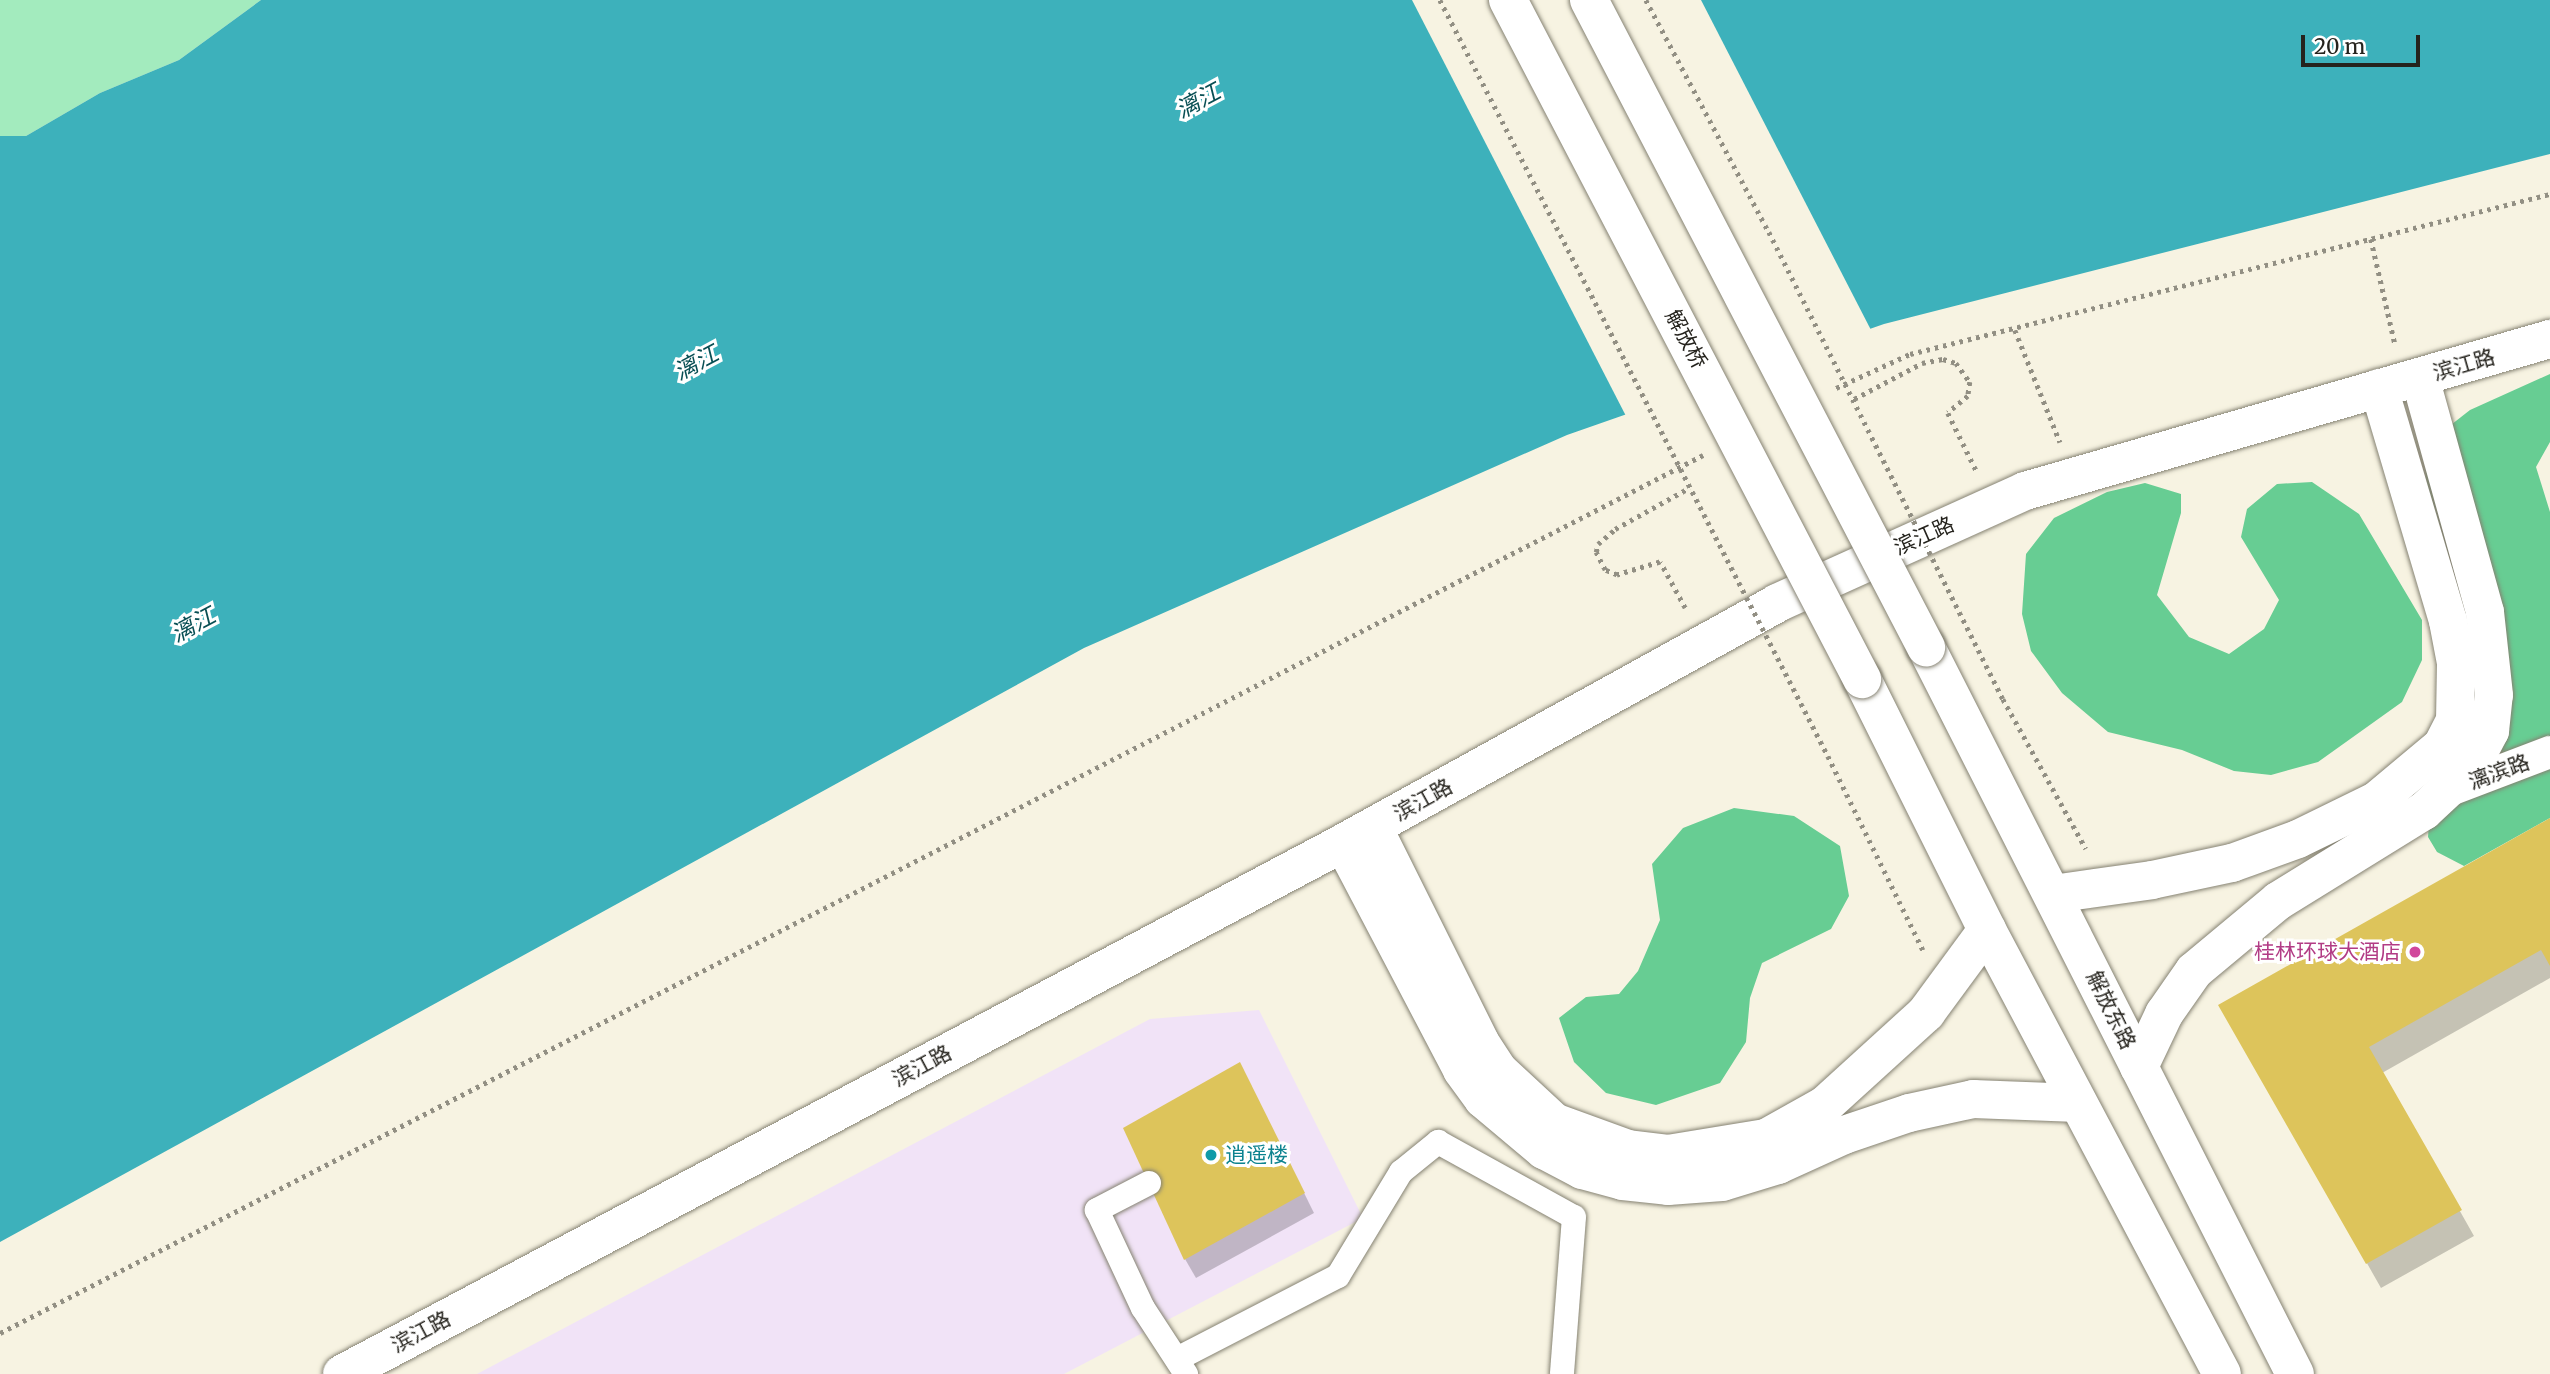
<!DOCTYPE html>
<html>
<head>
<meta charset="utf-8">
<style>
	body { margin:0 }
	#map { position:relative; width:2550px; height:1374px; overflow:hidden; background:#f7f3e2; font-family:Merriweather,"Noto Sans SC",serif }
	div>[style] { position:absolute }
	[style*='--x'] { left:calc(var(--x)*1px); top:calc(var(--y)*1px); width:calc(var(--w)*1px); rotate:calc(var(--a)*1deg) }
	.commercial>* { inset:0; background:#f1e3f7 }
	.green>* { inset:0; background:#a3ebbe }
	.forest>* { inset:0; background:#67cd93 }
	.water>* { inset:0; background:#3db1bb }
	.pier>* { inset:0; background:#f7f3e2 }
	.shadow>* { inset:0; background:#0003 }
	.building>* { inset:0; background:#ddc45b }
	.path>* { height:4.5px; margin-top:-2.25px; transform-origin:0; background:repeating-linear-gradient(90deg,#928f83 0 3.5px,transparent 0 8.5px) }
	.roads { filter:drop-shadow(0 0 2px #858272) drop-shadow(0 0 2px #858272) }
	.pedestrian>* { height:24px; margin:-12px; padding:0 12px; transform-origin:12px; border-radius:12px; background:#fff }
	.minor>* { height:32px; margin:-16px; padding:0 16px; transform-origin:16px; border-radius:16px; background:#fff }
	.secondary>* { height:38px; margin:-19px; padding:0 19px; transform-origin:19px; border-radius:19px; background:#fff }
	.primary>* { height:38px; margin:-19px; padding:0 19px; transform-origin:19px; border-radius:19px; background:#fff }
	.path-bridge>* { height:4.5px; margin-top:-2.25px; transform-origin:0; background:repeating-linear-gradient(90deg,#928f83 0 3.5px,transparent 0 8.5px) }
	.bridges { filter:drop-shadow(0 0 2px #858272) drop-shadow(0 0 2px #858272) }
	.primary-bridge>* { height:38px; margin:-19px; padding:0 19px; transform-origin:19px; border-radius:19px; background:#fff }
	.dots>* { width:19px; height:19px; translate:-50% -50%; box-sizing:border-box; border:4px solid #fff; border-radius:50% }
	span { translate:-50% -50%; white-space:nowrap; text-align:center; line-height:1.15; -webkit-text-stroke:6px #fff; paint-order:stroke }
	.street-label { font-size:21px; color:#25231d }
	.hotel-label { font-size:21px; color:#b23c85 }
	.right { translate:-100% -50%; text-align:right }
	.culture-label { font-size:21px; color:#0d838f }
	.left { translate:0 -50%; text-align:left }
	.water-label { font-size:23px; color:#094f54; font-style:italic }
	.scale { position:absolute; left:2301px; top:35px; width:119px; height:32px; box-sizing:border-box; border:4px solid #25231d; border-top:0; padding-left:9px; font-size:21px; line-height:24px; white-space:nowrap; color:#25231d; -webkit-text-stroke:5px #fff; paint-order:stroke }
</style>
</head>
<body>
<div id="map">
	<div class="commercial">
		<div style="clip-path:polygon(1259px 1010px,1363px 1218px,1064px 1374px,477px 1374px,1150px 1019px)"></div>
	</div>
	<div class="green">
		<div style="clip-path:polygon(0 0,261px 0,179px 60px,100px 93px,26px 136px,0 136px)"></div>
	</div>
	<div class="forest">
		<div style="clip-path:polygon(2550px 374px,2550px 442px,2536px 467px,2550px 512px,2550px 818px,2464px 866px,2437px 852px,2428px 837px,2429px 823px,2501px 756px,2428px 506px,2425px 461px,2447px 428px,2470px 410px)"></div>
		<div style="clip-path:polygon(2312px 482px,2359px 514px,2422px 620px,2422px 660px,2402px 702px,2318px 762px,2271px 775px,2234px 771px,2182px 750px,2108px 732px,2062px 693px,2031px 651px,2022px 614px,2026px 554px,2054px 518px,2107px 492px,2145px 483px,2181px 494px,2181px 513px,2157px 595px,2189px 637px,2229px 654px,2264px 629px,2279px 600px,2241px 537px,2247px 509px,2277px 484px)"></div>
		<div style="clip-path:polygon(1734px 808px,1794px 816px,1840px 846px,1849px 896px,1831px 929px,1762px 963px,1750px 998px,1746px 1042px,1720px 1083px,1656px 1105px,1606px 1093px,1574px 1062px,1559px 1018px,1586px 997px,1619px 994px,1638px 971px,1660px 920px,1652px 864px,1683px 828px)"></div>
	</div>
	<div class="water">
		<div style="clip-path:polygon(261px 0,2550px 0,2550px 154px,1884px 324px,1567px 435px,1084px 648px,0 1242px,0 136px,26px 136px,100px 93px,179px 60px)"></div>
	</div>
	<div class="pier">
		<div style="clip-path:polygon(1412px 0,1701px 0,1872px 332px,1627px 418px)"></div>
	</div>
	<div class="shadow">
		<div style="clip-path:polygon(2550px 820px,2550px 978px,2382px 1073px,2474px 1236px,2381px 1288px,2221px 1006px)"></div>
		<div style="clip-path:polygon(1240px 1064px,1314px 1213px,1196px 1278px,1185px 1259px)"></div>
	</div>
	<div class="building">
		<div style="clip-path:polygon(2550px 818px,2550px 966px,2541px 950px,2369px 1047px,2462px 1210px,2366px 1264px,2218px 1005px)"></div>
		<div style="clip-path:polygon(1240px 1062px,1305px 1193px,1184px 1260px,1123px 1128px)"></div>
	</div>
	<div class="path">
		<div style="--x:2371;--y:239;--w:108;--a:77.1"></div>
		<div style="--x:2015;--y:330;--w:121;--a:68.1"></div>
		<div style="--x:1836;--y:388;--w:81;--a:-24.7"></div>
		<div style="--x:1910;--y:354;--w:660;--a:-14.04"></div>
		<div style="--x:1854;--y:399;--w:77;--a:-27.9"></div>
		<div style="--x:1922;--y:363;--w:21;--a:-11"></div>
		<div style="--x:1943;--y:359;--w:14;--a:17"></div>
		<div style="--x:1956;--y:363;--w:24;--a:54"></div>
		<div style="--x:1970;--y:382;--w:14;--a:98"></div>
		<div style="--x:1968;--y:396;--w:26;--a:140"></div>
		<div style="--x:1948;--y:413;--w:66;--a:63.8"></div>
		<div style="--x:1685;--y:608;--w:52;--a:-118.5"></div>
		<div style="--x:1660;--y:562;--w:45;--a:163.2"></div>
		<div style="--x:1617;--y:575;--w:13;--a:-157"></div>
		<div style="--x:1605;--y:570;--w:20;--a:-117"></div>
		<div style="--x:1596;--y:552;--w:8;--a:-76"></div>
		<div style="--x:1598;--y:544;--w:23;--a:-41"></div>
		<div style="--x:1615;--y:529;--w:85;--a:-29"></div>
		<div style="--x:2003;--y:699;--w:171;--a:61"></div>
		<div style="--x:1828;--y:756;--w:216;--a:63.9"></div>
		<div style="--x:0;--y:1333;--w:1916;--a:-27.27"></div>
	</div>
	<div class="roads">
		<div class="pedestrian">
			<div style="--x:1149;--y:1183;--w:59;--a:152.6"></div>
			<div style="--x:1097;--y:1210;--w:108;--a:64.9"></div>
			<div style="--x:1143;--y:1308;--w:79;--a:56.9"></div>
			<div style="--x:1177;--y:1359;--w:181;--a:-27.3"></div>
			<div style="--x:1338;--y:1276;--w:122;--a:-58.8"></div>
			<div style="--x:1401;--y:1172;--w:48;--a:-39"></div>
			<div style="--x:1438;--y:1142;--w:155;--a:28.9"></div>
			<div style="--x:1574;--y:1217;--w:157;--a:94.4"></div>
		</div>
		<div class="minor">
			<div style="--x:2450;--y:790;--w:107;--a:-20.8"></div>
		</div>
		<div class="secondary">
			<div style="--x:342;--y:1374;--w:1133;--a:-27.94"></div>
			<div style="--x:1343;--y:843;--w:496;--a:-28.9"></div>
			<div style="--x:1777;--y:603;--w:272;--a:-24.3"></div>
			<div style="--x:2025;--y:491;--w:547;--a:-16.15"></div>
		</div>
		<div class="primary">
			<div style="--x:1926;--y:647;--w:815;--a:63.09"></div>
			<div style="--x:1862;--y:679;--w:280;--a:63.5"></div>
			<div style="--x:1987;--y:930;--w:502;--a:62.11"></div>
			<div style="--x:1373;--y:827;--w:240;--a:63.5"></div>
			<div style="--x:1480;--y:1042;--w:35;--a:57"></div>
			<div style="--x:1499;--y:1071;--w:75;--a:42.8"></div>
			<div style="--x:1554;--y:1122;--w:79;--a:20"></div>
			<div style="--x:1628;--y:1149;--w:40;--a:7.1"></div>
			<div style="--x:1668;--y:1154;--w:99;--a:-9.3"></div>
			<div style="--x:1766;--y:1138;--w:68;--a:-29.2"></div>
			<div style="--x:1825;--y:1105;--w:137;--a:-42.3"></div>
			<div style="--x:1926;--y:1013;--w:103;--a:-53.7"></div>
			<div style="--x:1343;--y:843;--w:256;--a:62.3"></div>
			<div style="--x:1462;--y:1070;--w:36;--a:54"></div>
			<div style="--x:1483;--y:1099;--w:80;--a:39.9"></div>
			<div style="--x:1544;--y:1150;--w:43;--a:27.8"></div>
			<div style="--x:1582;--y:1170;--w:42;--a:15"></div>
			<div style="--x:1623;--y:1181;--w:45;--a:6.3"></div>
			<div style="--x:1668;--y:1186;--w:54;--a:-4.2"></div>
			<div style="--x:1722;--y:1182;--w:59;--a:-16.9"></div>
			<div style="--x:1778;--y:1165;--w:72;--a:-24.4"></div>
			<div style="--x:1844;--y:1135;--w:69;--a:-18.7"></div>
			<div style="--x:1909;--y:1113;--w:66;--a:-12.3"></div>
			<div style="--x:1973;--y:1099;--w:105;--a:2.2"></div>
			<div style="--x:2053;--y:894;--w:100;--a:-8"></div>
			<div style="--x:2152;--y:880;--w:82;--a:-12"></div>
			<div style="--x:2232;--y:863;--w:70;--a:-20"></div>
			<div style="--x:2298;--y:839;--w:87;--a:-26"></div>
			<div style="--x:2376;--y:801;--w:86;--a:-39.8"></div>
			<div style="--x:2442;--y:746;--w:28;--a:-63"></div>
			<div style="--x:2455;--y:721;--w:58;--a:-89"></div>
			<div style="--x:2456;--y:663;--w:43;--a:-100.8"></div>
			<div style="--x:2448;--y:621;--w:243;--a:-106.5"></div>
			<div style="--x:2139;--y:1067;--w:59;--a:-64.7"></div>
			<div style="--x:2164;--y:1014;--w:52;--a:-55.1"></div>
			<div style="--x:2194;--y:971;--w:109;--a:-39.8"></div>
			<div style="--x:2278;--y:901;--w:172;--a:-31.7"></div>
			<div style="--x:2424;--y:811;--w:64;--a:-43.1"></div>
			<div style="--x:2471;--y:767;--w:41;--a:-62.2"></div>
			<div style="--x:2490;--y:731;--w:36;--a:-84"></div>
			<div style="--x:2494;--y:695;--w:83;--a:-96.2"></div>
			<div style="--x:2485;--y:612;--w:244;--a:-105.5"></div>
		</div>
	</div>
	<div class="path-bridge">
		<div style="--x:1440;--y:0;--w:850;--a:62.83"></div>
		<div style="--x:1646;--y:0;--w:263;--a:62.1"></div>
		<div style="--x:1769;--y:232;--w:522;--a:63.39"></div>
	</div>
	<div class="bridges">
		<div class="primary-bridge">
			<div style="--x:1508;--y:0;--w:766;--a:62.46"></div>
			<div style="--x:1589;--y:0;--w:730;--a:62.49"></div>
		</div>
	</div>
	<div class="dots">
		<div style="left:2415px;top:952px;background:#d1479c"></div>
		<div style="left:1211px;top:1155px;background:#0f9aa8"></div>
	</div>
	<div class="street-label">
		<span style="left:1686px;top:339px;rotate:62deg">解放桥</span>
		<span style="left:2464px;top:365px;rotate:-16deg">滨江路</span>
		<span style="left:1924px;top:536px;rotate:-24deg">滨江路</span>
		<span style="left:2499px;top:772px;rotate:-20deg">漓滨路</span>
		<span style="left:1423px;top:800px;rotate:-29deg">滨江路</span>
		<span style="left:2111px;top:1010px;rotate:64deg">解放东路</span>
		<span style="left:922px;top:1066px;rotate:-28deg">滨江路</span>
		<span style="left:421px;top:1332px;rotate:-28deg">滨江路</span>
	</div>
	<div class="hotel-label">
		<span class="right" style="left:2401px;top:952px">桂林环球大酒店</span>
	</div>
	<div class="culture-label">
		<span class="left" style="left:1225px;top:1155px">逍遥楼</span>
	</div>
	<div class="water-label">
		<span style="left:1198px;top:101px;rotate:-28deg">漓江</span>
		<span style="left:696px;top:363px;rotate:-28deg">漓江</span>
		<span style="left:193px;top:625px;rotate:-28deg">漓江</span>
	</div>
	<div class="scale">20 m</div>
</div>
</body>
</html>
